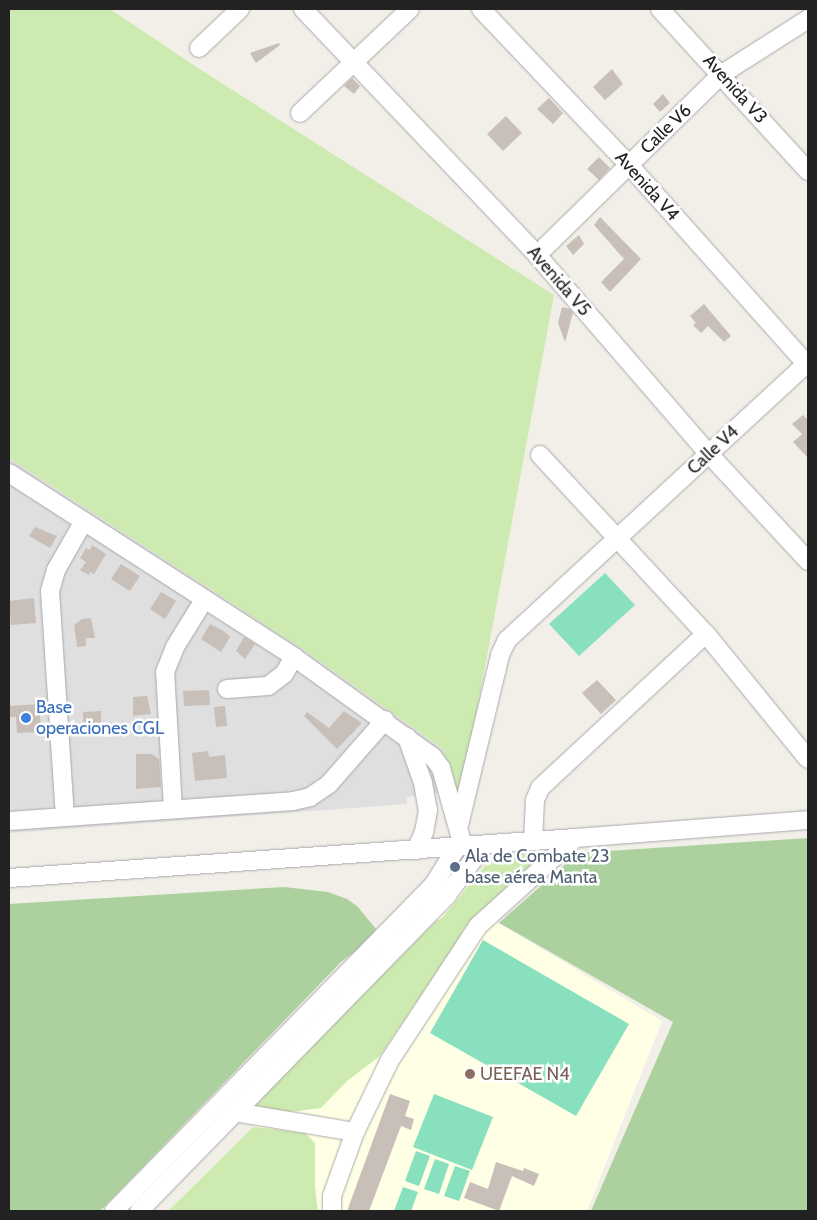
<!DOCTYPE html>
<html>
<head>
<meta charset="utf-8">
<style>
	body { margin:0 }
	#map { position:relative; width:817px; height:1220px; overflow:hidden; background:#f2efe9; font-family:Cabin,sans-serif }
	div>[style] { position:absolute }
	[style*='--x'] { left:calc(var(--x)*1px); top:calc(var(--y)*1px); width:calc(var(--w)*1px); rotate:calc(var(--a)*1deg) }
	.residential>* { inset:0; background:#e0dfdf }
	.education>* { inset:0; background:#ffffe5 }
	.grass>* { inset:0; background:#cdebb0 }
	.forest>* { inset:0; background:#add19e }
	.pitch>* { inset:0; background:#88e0be }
	.building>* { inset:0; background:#c7bfb8 }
	.roads { filter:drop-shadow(0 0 1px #a9a9a9) drop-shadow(0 0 1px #a9a9a9) }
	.minor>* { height:18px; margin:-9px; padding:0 9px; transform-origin:9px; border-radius:9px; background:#fff }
	.dots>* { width:14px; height:14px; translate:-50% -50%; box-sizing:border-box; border:2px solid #fff; border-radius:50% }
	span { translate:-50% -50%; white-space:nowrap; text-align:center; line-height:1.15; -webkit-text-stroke:5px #fff; paint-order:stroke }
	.street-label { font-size:18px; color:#222 }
	.shop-label { font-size:18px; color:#366cbe }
	.left { translate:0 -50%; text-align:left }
	.service-label { font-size:18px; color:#4e5e75 }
	.education-label { font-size:18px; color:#785e54 }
	.frame { position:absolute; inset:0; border:10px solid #222; pointer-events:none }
</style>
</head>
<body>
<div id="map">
	<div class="residential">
		<div style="clip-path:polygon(9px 458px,304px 650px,447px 752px,442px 758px,454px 790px,407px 797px,407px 804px,9px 833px)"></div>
	</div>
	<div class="education">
		<div style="clip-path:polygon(464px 889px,499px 923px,662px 1021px,587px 1211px,168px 1211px,253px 1127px)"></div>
	</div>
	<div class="grass">
		<div style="clip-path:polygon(9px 9px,110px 9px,198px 68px,554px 295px,467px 764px,457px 801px,442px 758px,446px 751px,304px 650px,9px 458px)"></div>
		<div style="clip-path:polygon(521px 852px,531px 856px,531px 865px,463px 930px,459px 939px,380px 1056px,347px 1081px,321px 1108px,282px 1113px,255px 1106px,337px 1019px,435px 922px,442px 918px,485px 866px)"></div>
		<div style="clip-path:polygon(253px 1127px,305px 1133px,315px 1143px,315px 1187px,318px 1211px,168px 1211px)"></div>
	</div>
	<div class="forest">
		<div style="clip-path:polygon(808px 838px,808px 1211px,591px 1211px,673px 1022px,499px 923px,578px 853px)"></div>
		<div style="clip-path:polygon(284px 887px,328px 892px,347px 899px,357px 906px,376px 929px,371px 939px,341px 962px,100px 1211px,9px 1211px,9px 904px)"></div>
	</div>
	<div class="pitch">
		<div style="clip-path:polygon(605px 573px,635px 605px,579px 656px,549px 624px)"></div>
		<div style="clip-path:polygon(483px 940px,629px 1024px,576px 1116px,430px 1033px)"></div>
		<div style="clip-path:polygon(434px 1094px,493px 1117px,472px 1170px,413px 1147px)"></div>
		<div style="clip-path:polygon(416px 1151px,430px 1156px,419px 1186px,405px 1181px)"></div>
		<div style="clip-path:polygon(435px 1159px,449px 1164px,439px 1194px,424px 1189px)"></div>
		<div style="clip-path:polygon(455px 1166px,470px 1171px,459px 1201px,444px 1196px)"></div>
		<div style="clip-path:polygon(403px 1187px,418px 1192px,411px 1211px,394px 1211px)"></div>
	</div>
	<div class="building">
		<div style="clip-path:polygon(279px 43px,280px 45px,256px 63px,250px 53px)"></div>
		<div style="clip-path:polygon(612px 69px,623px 84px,605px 100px,593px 87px)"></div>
		<div style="clip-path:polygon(352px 78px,360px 86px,354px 94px,344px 86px)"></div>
		<div style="clip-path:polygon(663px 94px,670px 103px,660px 112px,653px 104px)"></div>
		<div style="clip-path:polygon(549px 98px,563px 113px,553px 124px,537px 109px)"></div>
		<div style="clip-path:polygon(506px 116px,522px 133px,503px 151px,487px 134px)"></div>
		<div style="clip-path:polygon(599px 157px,610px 168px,599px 180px,587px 169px)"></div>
		<div style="clip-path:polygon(600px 217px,641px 259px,610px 292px,601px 282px,624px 259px,594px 225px)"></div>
		<div style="clip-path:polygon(579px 235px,584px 244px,573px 255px,566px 246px)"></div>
		<div style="clip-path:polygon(704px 304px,731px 336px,724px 342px,708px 326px,701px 333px,693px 325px,696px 323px,690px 316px)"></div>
		<div style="clip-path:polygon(562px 307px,570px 309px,573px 313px,565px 342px,558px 323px)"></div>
		<div style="clip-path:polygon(803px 415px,808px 420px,808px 458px,793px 442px,802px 434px,792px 424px)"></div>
		<div style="clip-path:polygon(35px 527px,57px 536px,50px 548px,29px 536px)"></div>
		<div style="clip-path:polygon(92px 545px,106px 554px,94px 574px,90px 572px,89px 575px,80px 570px,86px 562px,80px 558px,86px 548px,90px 550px)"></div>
		<div style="clip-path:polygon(121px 564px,140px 576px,130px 591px,111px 579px)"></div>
		<div style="clip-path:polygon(161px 592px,176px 601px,165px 619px,150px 609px)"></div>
		<div style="clip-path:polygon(34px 598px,36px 623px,11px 625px,9px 601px)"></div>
		<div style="clip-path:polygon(91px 618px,95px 638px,86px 638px,86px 646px,77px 647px,74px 625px,82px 619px)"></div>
		<div style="clip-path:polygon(210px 624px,225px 632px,230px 637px,221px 652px,201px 639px)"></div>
		<div style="clip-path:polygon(244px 637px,255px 644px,245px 659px,236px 651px)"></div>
		<div style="clip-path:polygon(597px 680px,616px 700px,601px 714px,582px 693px)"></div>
		<div style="clip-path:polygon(209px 690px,210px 705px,184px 706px,183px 691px)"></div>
		<div style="clip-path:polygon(147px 696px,151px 714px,133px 716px,133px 697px)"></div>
		<div style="clip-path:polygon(39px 704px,41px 726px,37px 726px,38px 732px,17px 733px,16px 717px,9px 717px,9px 706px)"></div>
		<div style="clip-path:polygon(225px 706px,227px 726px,216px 727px,214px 707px)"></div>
		<div style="clip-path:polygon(101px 711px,101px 728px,83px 729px,83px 712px)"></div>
		<div style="clip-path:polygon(344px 711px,362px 723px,337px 749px,304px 716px,307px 712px,329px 728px)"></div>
		<div style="clip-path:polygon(208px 751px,209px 757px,225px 755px,227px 778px,195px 781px,192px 753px)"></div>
		<div style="clip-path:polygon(136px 754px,152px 754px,159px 759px,161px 787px,136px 789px)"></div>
		<div style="clip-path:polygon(390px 1094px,410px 1101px,405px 1116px,414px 1119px,411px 1130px,401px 1126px,369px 1211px,347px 1211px)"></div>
		<div style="clip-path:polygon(496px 1162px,523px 1171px,524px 1168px,539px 1174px,534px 1186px,512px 1176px,499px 1211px,464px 1198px,470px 1182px,488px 1189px)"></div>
	</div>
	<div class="roads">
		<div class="minor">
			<div style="--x:303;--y:9;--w:340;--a:46.4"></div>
			<div style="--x:537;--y:255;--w:263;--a:49.2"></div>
			<div style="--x:709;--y:454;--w:146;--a:47.2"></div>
			<div style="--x:481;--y:9;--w:215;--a:46.5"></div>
			<div style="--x:629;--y:165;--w:269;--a:48.3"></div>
			<div style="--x:660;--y:9;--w:219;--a:47.6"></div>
			<div style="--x:199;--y:48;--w:57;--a:-43.6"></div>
			<div style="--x:300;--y:113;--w:151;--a:-43.4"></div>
			<div style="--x:537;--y:255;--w:259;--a:-44.4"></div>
			<div style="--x:722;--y:74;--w:102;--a:-32.6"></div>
			<div style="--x:540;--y:455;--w:244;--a:47.2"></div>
			<div style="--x:706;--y:634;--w:161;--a:50.8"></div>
			<div style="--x:9;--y:473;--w:339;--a:32.8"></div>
			<div style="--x:294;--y:657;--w:170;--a:35.7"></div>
			<div style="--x:432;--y:756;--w:15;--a:53"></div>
			<div style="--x:441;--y:768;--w:81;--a:74.2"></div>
			<div style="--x:227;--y:689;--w:41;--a:-4.2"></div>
			<div style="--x:268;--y:686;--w:20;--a:-37"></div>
			<div style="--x:284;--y:674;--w:20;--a:-60"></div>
			<div style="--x:407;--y:737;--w:49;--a:70.8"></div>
			<div style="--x:423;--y:783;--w:27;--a:80"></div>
			<div style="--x:428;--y:810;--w:22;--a:100"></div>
			<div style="--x:424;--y:832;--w:20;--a:114"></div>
			<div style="--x:173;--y:809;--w:137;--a:-93.3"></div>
			<div style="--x:165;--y:672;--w:27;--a:-68"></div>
			<div style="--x:175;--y:647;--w:55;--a:-58.3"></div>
			<div style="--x:65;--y:817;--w:226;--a:-93.8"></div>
			<div style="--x:50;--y:591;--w:22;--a:-74"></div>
			<div style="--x:56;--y:570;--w:56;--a:-60.3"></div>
			<div style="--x:9;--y:821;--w:285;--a:-4"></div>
			<div style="--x:293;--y:801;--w:17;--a:-13"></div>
			<div style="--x:310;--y:797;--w:23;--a:-34"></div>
			<div style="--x:329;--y:784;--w:85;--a:-48.8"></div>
			<div style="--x:459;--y:825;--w:175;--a:-76.4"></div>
			<div style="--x:500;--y:655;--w:17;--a:-65"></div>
			<div style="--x:507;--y:640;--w:410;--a:-42.7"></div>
			<div style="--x:533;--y:841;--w:41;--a:-87.2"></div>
			<div style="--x:535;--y:800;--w:13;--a:-67"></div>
			<div style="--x:540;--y:788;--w:226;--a:-42.9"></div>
			<div style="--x:9;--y:878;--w:567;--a:-4.04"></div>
			<div style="--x:575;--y:838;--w:234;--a:-4.4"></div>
			<div style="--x:235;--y:1112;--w:122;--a:9.5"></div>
			<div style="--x:355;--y:1132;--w:68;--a:109.8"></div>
			<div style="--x:332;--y:1196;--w:15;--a:90"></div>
			<div style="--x:355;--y:1132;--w:80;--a:-64.1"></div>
			<div style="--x:390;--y:1060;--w:160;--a:-56.7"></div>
			<div style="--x:478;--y:926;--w:131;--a:-42.2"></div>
			<div style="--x:114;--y:1211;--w:458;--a:-45.6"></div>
			<div style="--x:434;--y:884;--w:44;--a:-58.1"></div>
			<div style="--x:139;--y:1211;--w:441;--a:-45.7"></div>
			<div style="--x:447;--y:895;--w:62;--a:-53.5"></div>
		</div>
	</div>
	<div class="dots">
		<div style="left:26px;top:718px;background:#3f7fe0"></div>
		<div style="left:455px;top:867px;background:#5c6f8a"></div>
		<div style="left:470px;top:1074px;background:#8d6e63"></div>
	</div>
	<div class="street-label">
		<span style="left:735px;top:89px;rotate:48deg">Avenida V3</span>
		<span style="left:666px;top:129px;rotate:-44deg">Calle V6</span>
		<span style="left:647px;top:186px;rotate:48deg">Avenida V4</span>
		<span style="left:559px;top:281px;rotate:49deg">Avenida V5</span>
		<span style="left:713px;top:450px;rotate:-43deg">Calle V4</span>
	</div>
	<div class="shop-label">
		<span class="left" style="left:36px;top:718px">Base<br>operaciones CGL</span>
	</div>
	<div class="service-label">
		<span class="left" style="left:465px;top:867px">Ala de Combate 23<br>base aérea Manta</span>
	</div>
	<div class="education-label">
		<span class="left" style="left:480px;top:1074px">UEEFAE N4</span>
	</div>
	<div class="frame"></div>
</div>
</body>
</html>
